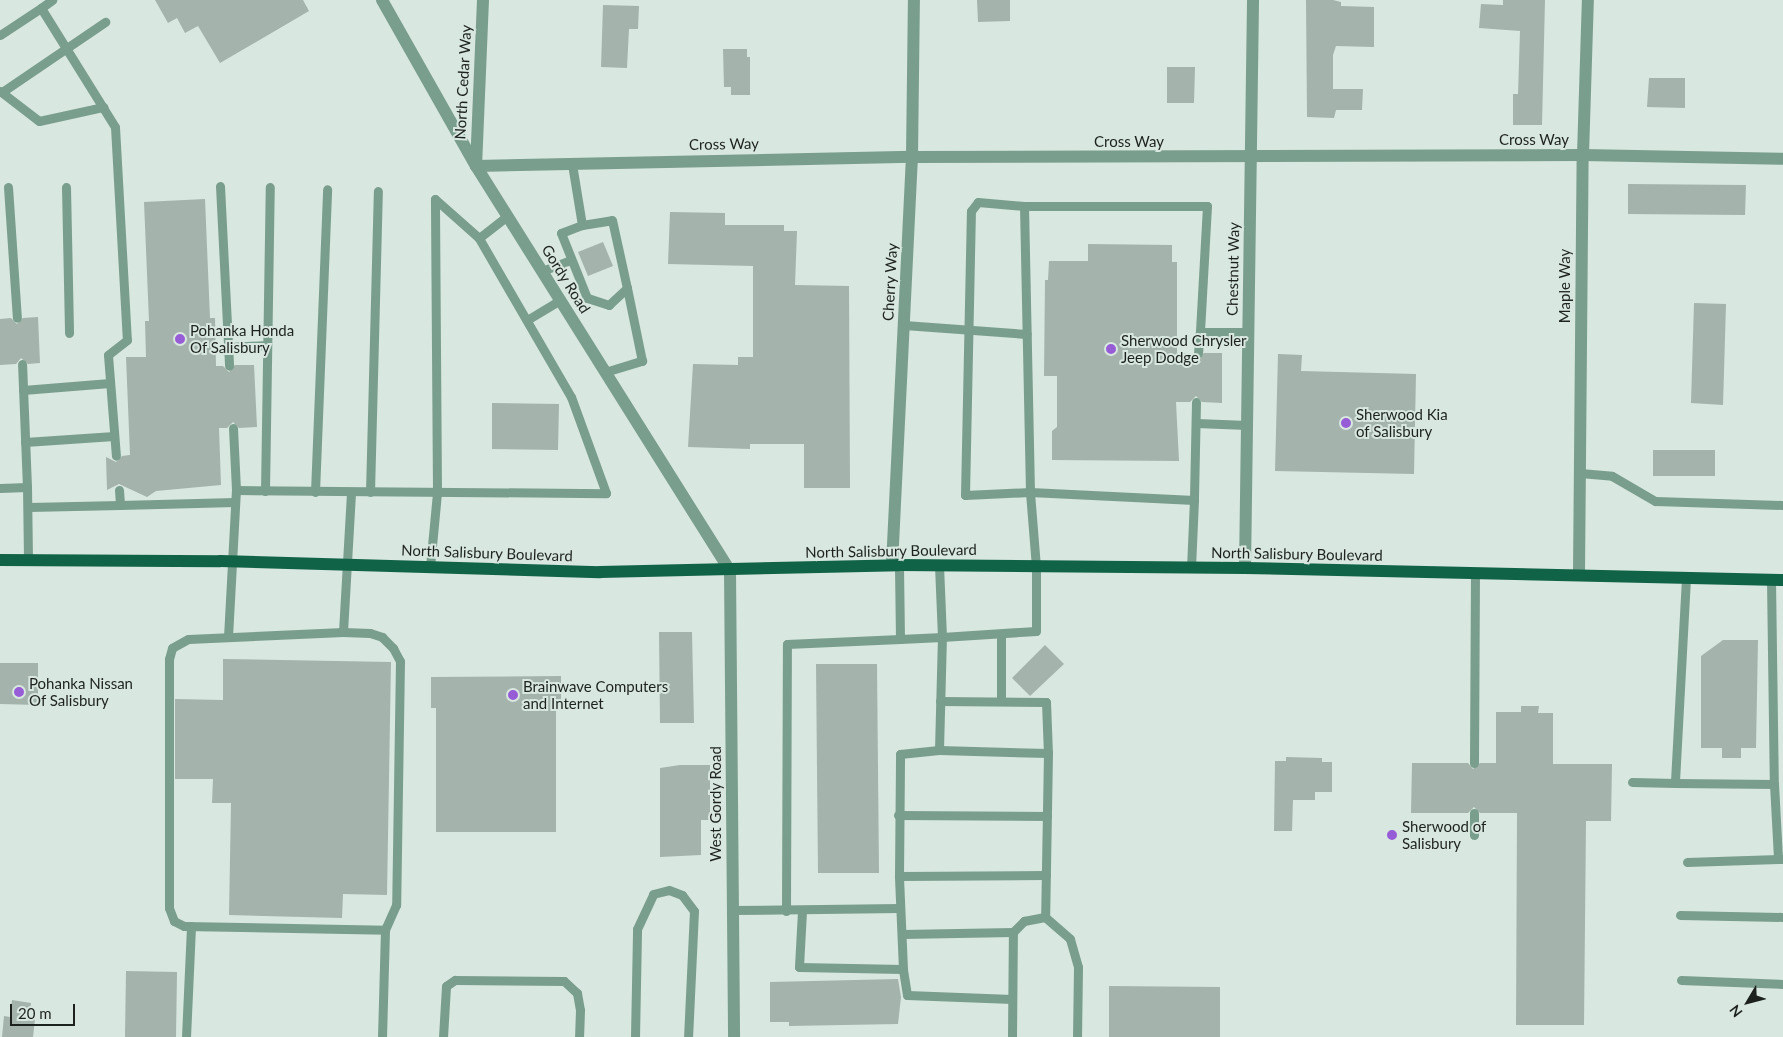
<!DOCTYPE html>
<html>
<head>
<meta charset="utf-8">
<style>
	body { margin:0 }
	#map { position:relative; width:1783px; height:1037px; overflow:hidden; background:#d8e7e0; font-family:Lato,sans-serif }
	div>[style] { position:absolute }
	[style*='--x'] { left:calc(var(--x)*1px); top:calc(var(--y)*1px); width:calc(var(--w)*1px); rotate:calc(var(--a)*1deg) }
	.building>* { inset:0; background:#a4b3ab }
	.service>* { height:9px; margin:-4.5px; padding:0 4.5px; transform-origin:4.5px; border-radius:4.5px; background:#7a9e8d }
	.minor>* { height:12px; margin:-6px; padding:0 6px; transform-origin:6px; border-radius:6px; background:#7a9e8d }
	.primary>* { height:12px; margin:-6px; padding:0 6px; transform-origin:6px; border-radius:6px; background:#116347 }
	.dots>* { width:14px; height:14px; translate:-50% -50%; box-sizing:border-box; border:2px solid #d8e7e0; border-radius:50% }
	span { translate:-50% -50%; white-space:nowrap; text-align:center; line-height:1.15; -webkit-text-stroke:4px #d8e7e0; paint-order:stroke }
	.street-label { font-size:15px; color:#1d221f }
	.poi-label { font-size:15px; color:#1d221f }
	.left { translate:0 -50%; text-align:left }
	.north { position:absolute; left:1723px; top:977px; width:50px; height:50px; -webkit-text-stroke:4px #d8e7e0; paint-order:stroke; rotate:233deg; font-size:14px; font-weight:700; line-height:20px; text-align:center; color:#1d221f }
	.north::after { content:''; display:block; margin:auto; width:18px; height:22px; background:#1d221f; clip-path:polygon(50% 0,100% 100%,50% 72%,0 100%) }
	.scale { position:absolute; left:10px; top:1004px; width:65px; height:22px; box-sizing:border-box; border:2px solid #1d221f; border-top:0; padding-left:6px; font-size:15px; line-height:18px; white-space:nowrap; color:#1d221f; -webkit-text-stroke:4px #d8e7e0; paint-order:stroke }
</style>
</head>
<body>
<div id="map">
	<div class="building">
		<div style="clip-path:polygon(155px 0,303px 0,309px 11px,220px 63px,198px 26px,185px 33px,177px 18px,168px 23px)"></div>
		<div style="clip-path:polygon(977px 0,1010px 0,1010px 21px,978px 22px)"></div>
		<div style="clip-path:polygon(1306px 0,1333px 0,1341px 2px,1341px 6px,1374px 7px,1374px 47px,1336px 46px,1333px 55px,1333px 89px,1363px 89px,1362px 110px,1336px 110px,1334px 118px,1307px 117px)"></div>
		<div style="clip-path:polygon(1503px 0,1545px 0,1542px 125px,1513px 125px,1513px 94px,1518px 94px,1520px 31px,1479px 28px,1481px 4px,1503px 5px)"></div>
		<div style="clip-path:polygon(603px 5px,639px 6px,638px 29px,629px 29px,627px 68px,601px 67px)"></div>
		<div style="clip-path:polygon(723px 49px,747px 49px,747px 57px,750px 57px,750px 95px,731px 95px,731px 87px,724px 87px)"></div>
		<div style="clip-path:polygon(1167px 67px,1195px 67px,1194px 103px,1167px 103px)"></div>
		<div style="clip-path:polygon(1649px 78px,1685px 78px,1685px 108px,1647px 107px)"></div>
		<div style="clip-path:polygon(1628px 184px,1746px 185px,1745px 215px,1628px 214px)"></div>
		<div style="clip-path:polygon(205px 199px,210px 318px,215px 318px,216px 366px,223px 366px,229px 372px,235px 365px,254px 365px,257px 427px,239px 428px,233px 422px,227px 428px,219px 428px,221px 485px,156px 491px,147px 497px,119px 484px,107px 490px,106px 457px,116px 462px,122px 456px,130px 455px,126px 357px,146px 357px,145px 321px,149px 321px,144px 202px)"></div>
		<div style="clip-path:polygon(670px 212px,725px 213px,725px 225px,784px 225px,784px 231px,797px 231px,795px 285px,849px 286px,850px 488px,804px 488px,804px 444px,750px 444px,750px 449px,688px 447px,693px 364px,738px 365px,738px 357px,753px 357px,753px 266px,668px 264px)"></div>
		<div style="clip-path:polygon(603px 242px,613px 266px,588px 276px,578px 252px)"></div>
		<div style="clip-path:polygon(1088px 244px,1172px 245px,1172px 262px,1177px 262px,1177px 353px,1192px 353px,1198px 359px,1204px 353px,1222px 353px,1222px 403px,1202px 402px,1196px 396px,1190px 402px,1176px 402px,1179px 461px,1052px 460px,1052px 431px,1057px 427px,1057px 376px,1044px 376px,1045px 280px,1048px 280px,1049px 261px,1088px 261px)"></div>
		<div style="clip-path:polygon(1694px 303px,1726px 304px,1723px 405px,1691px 403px)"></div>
		<div style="clip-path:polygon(38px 317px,40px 363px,28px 364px,21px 358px,16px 364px,0 365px,0 319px,11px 318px,17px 324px,23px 318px)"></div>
		<div style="clip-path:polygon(1278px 354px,1302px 355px,1301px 371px,1416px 374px,1414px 474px,1275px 471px)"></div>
		<div style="clip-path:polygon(492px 403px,559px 404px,558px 450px,492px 449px)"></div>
		<div style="clip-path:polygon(1653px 450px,1715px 450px,1715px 476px,1653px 476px)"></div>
		<div style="clip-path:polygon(659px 632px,692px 632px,694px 723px,660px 723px)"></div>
		<div style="clip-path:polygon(1723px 640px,1758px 640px,1756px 748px,1741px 748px,1741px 758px,1722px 758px,1722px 748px,1701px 748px,1701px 656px)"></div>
		<div style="clip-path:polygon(1045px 645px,1064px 664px,1030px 696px,1012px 678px)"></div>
		<div style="clip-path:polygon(223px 659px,391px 662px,387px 895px,343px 894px,342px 918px,229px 915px,231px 803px,212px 803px,213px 779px,175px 779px,175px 699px,223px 700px)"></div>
		<div style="clip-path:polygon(0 663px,38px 663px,38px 705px,0 704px)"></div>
		<div style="clip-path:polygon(816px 664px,877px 664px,879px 873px,818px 873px)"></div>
		<div style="clip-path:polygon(561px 676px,561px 708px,556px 708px,556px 832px,436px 832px,436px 708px,431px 708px,431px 677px)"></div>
		<div style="clip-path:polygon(1521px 706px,1539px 706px,1538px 713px,1553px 713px,1553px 764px,1612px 764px,1611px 821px,1586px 821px,1584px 1025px,1516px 1025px,1517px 813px,1480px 813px,1474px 807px,1468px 813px,1411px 813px,1412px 763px,1468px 763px,1473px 769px,1480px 763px,1496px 763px,1496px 712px,1521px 712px)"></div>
		<div style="clip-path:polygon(1286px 757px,1322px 758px,1322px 762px,1332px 762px,1332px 792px,1315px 792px,1315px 800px,1293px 800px,1292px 831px,1274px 831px,1275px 761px,1286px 761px)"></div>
		<div style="clip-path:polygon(680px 765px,710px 765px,710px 820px,701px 820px,701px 855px,660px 857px,660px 768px)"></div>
		<div style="clip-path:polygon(126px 971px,177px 972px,176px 1037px,125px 1037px)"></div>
		<div style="clip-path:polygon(898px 979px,901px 997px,898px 1024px,789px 1026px,789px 1022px,770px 1022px,770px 982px)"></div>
		<div style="clip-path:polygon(1109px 986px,1220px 987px,1220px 1037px,1109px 1037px)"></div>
		<div style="clip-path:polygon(12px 1000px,31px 1003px,29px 1018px,35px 1019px,33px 1037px,2px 1037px,4px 1016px,10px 1017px)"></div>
	</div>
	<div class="service">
		<div style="--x:41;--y:8;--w:14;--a:-36"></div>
		<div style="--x:0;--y:35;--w:49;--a:-33.4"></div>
		<div style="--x:41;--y:8;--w:140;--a:58.1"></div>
		<div style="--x:115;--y:127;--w:213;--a:86.8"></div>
		<div style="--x:127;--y:340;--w:24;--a:142"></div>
		<div style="--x:108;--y:355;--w:101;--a:85.5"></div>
		<div style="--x:0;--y:91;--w:49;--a:37.6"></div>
		<div style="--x:39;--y:121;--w:66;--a:-12.3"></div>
		<div style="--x:2;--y:92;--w:125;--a:-34.2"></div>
		<div style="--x:572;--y:164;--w:62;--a:80.7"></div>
		<div style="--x:220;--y:186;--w:180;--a:87.1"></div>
		<div style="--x:8;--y:187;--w:131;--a:86.1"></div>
		<div style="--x:66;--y:187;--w:146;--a:88.8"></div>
		<div style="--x:612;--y:220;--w:70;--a:77.6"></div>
		<div style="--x:627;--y:288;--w:25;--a:137"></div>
		<div style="--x:609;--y:305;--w:23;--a:-162"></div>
		<div style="--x:587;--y:298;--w:70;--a:-111.8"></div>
		<div style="--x:561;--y:233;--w:22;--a:-21"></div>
		<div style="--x:582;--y:225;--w:30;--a:-9"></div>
		<div style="--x:542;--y:271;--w:31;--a:-21"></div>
		<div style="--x:527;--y:320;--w:39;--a:-31"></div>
		<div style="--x:904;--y:325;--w:123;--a:4.2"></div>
		<div style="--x:229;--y:347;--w:38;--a:-3"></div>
		<div style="--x:1198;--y:353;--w:21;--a:-85"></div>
		<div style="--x:605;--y:372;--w:39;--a:-17"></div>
		<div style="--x:642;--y:361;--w:75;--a:-101.6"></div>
		<div style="--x:23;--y:390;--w:87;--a:-4.6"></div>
		<div style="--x:1196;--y:402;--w:98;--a:91.2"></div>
		<div style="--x:1194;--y:500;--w:164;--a:-177.2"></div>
		<div style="--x:1030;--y:492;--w:286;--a:-91.2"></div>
		<div style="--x:1024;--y:206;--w:183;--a:0"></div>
		<div style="--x:1207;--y:206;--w:126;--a:93.2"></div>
		<div style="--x:1200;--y:332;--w:48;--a:0"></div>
		<div style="--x:1196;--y:423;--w:51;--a:2.2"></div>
		<div style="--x:233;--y:428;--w:62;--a:87.2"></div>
		<div style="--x:236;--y:490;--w:370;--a:0.5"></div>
		<div style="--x:606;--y:493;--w:102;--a:-110"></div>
		<div style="--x:571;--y:397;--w:184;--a:-120.1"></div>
		<div style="--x:479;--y:238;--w:36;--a:-38"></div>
		<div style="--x:25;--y:442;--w:89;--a:-3.9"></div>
		<div style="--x:1580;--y:473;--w:32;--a:5"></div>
		<div style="--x:1612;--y:476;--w:50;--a:30.2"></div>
		<div style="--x:1655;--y:501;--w:128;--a:1.8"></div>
		<div style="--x:27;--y:487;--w:73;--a:89.2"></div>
		<div style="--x:0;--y:488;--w:27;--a:-2"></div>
		<div style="--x:27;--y:487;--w:123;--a:-92.3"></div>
		<div style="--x:119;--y:490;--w:15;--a:86"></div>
		<div style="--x:120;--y:505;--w:115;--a:-1.5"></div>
		<div style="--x:265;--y:491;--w:304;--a:-89.1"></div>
		<div style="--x:315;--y:492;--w:303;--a:-87.7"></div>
		<div style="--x:370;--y:492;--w:301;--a:-88.5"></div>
		<div style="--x:351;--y:493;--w:139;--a:93.3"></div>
		<div style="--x:343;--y:632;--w:155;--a:177.4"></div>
		<div style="--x:188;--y:639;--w:18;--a:151"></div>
		<div style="--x:172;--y:648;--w:11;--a:105"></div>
		<div style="--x:169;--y:659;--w:249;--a:90"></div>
		<div style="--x:169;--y:908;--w:14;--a:69"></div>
		<div style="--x:174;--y:921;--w:11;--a:27"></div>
		<div style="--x:184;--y:926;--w:201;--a:1.1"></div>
		<div style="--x:385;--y:930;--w:107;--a:91.6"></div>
		<div style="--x:29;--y:507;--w:91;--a:-1.3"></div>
		<div style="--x:430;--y:567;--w:74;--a:-84.6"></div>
		<div style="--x:437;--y:493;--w:294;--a:-90.4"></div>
		<div style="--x:435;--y:199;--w:59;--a:41.6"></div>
		<div style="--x:1191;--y:568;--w:68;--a:-87.5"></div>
		<div style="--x:1686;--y:578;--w:205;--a:93.1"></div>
		<div style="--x:1675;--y:783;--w:99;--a:0.6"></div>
		<div style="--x:1771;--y:580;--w:204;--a:89.2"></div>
		<div style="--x:1774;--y:784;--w:75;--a:86.9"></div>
		<div style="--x:1778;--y:859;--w:5;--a:0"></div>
		<div style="--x:343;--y:632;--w:27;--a:2"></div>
		<div style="--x:370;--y:633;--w:13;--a:18"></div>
		<div style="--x:382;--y:637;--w:16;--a:45"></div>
		<div style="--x:393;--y:648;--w:15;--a:62"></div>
		<div style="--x:400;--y:661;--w:244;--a:90.9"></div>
		<div style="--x:396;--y:905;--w:27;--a:114"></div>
		<div style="--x:228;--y:637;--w:147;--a:-86.9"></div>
		<div style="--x:900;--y:639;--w:42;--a:-2.7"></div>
		<div style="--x:942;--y:637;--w:71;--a:-92.4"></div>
		<div style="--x:940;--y:701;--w:106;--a:0.5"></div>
		<div style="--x:1046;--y:702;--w:51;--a:87.8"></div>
		<div style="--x:1001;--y:701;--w:66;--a:-90"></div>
		<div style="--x:939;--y:750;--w:113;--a:-88.5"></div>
		<div style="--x:942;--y:637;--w:94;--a:-3.7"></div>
		<div style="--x:1036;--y:631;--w:64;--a:-90"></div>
		<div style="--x:1036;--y:567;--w:75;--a:-94.6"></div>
		<div style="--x:1030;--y:492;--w:65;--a:177.4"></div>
		<div style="--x:965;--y:495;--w:284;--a:-88.8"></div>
		<div style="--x:971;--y:211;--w:11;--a:-52"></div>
		<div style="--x:978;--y:202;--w:46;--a:5"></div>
		<div style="--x:1474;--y:763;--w:189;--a:-89.7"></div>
		<div style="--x:1632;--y:782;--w:43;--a:1.3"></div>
		<div style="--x:898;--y:815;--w:149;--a:0.4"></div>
		<div style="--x:1474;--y:835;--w:22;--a:-90"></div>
		<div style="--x:1687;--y:862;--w:91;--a:-1.9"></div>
		<div style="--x:899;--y:876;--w:147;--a:-0.4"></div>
		<div style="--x:733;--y:910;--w:167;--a:-0.7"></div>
		<div style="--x:786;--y:911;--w:267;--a:-89.8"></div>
		<div style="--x:787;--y:644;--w:113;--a:-2.5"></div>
		<div style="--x:900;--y:639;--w:74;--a:-90.8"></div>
		<div style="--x:802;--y:911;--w:56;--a:93.1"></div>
		<div style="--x:799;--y:967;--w:104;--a:1.1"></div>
		<div style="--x:1680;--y:915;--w:103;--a:1.1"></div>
		<div style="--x:902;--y:934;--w:111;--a:-1"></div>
		<div style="--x:1013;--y:932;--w:16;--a:-45"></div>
		<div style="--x:1024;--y:921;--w:21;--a:-11"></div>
		<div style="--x:1045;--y:917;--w:33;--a:41"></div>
		<div style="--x:1070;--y:939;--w:29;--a:74"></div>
		<div style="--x:1078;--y:967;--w:70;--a:90.8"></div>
		<div style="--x:1681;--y:980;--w:102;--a:2.2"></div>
		<div style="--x:1012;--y:999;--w:105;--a:-177.8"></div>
		<div style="--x:907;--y:995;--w:26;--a:-99"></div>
		<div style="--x:903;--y:969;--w:93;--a:-92.5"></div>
		<div style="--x:899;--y:876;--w:122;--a:-89.5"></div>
		<div style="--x:900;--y:754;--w:39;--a:-6"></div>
		<div style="--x:939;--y:750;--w:109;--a:1.6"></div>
		<div style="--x:1048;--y:753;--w:164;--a:91"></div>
		<div style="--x:186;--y:1037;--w:111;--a:-87.4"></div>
		<div style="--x:443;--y:1037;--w:51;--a:-86.6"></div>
		<div style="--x:446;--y:986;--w:11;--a:-34"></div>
		<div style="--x:455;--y:980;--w:109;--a:0.5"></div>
		<div style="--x:564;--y:981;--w:18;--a:43"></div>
		<div style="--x:577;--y:993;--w:17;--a:80"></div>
		<div style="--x:580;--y:1010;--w:27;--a:92"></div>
		<div style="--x:635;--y:1037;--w:108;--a:-88.9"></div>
		<div style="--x:637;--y:929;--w:38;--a:-65"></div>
		<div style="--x:653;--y:894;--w:16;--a:-14"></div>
		<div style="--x:669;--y:890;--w:14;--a:21"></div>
		<div style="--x:682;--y:895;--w:20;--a:53"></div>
		<div style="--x:694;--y:911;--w:126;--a:92.7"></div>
		<div style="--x:1012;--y:1037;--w:105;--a:-89.5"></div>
	</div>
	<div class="minor">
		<div style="--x:382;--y:0;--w:191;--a:60.5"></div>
		<div style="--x:476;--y:166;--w:478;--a:57.9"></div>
		<div style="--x:730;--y:571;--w:466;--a:89.5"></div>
		<div style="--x:483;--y:0;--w:166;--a:92.4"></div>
		<div style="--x:476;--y:166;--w:436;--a:-1.2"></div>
		<div style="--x:912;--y:157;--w:671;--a:-0.17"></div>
		<div style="--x:1583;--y:155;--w:200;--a:1.1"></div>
		<div style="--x:892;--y:565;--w:408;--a:-87.2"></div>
		<div style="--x:912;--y:157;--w:157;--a:-89.3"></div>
		<div style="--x:1245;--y:568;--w:568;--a:-89.19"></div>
		<div style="--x:1579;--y:573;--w:418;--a:-89.5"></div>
		<div style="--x:1583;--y:155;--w:155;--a:-88.2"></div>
	</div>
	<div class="primary">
		<div style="--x:0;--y:560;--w:220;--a:0.3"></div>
		<div style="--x:220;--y:561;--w:380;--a:1.7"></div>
		<div style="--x:600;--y:572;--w:299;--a:-1.3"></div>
		<div style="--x:899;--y:565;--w:346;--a:0.5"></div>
		<div style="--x:1245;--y:568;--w:538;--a:1.28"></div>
	</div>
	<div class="dots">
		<div style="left:180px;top:339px;background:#965dd6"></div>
		<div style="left:1111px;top:349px;background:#965dd6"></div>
		<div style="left:1346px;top:423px;background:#965dd6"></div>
		<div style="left:19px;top:692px;background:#965dd6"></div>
		<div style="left:513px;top:695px;background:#965dd6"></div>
		<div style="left:1392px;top:835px;background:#965dd6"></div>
	</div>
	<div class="street-label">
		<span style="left:463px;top:82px;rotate:-87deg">North Cedar Way</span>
		<span style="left:1534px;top:140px">Cross Way</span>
		<span style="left:1129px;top:142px">Cross Way</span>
		<span style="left:724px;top:144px;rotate:-1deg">Cross Way</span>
		<span style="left:1233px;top:269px;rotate:-89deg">Chestnut Way</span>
		<span style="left:566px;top:279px;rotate:58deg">Gordy Road</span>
		<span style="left:890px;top:282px;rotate:-87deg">Cherry Way</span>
		<span style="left:1565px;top:286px;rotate:-90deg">Maple Way</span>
		<span style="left:891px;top:551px;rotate:-1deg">North Salisbury Boulevard</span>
		<span style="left:487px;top:553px;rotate:2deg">North Salisbury Boulevard</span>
		<span style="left:1297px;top:554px;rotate:1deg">North Salisbury Boulevard</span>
		<span style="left:716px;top:804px;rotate:-90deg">West Gordy Road</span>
	</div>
	<div class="poi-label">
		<span class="left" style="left:190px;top:339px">Pohanka Honda<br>Of Salisbury</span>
		<span class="left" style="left:1121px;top:349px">Sherwood Chrysler<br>Jeep Dodge</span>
		<span class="left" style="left:1356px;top:423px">Sherwood Kia<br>of Salisbury</span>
		<span class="left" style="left:29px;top:692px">Pohanka Nissan<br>Of Salisbury</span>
		<span class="left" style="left:523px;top:695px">Brainwave Computers<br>and Internet</span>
		<span class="left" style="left:1402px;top:835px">Sherwood of<br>Salisbury</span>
	</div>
	<div class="north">N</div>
	<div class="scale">20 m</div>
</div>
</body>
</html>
